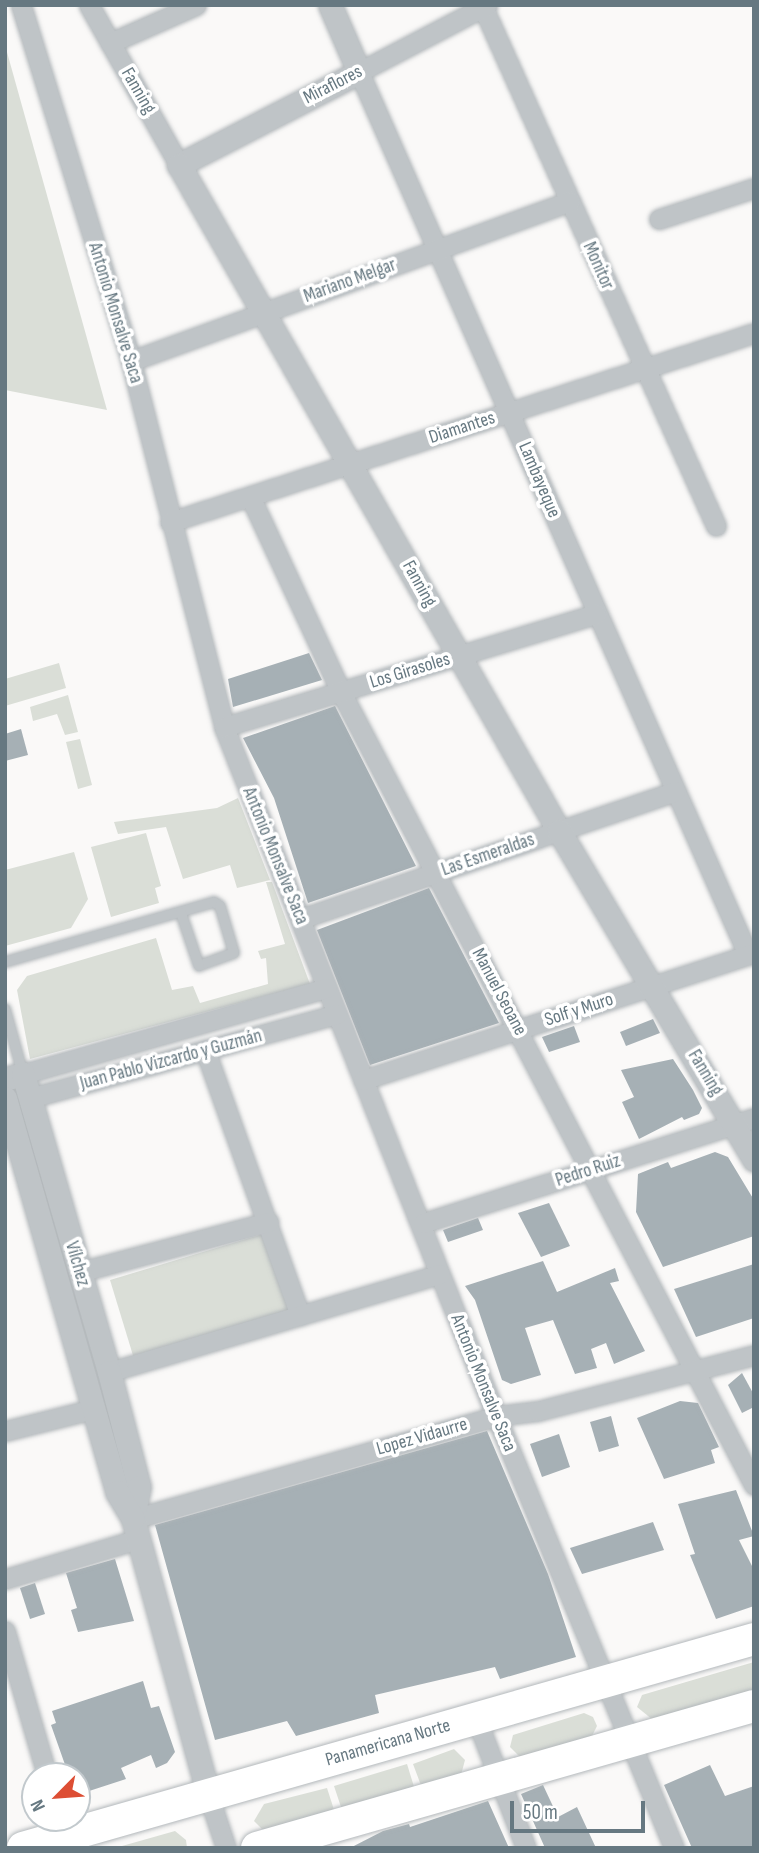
<!DOCTYPE html>
<html>
<head>
<meta charset="utf-8">
<style>
	body { margin:0 }
	#map { position:relative; width:759px; height:1853px; overflow:hidden; background:#faf9f8; font-family:"Sofia Sans Condensed",sans-serif }
	div>[style] { position:absolute }
	[style*='--x'] { left:calc(var(--x)*1px); top:calc(var(--y)*1px); width:calc(var(--w)*1px); rotate:calc(var(--a)*1deg) }
	.green>* { inset:0; background:#daded7 }
	.building>* { inset:0; background:#a6b0b5 }
	.roads { filter:drop-shadow(0 0 2px #b3b8bb) drop-shadow(0 0 2px #b3b8bb) }
	.service>* { height:10px; margin:-5px; padding:0 5px; transform-origin:5px; border-radius:5px; background:#bfc4c7 }
	.minor>* { height:19px; margin:-9.5px; padding:0 9.5px; transform-origin:9.5px; border-radius:9.5px; background:#bfc4c7 }
	.tertiary>* { height:23px; margin:-11.5px; padding:0 11.5px; transform-origin:11.5px; border-radius:11.5px; background:#bfc4c7 }
	.trunk>* { height:32px; margin:-16px; padding:0 16px; transform-origin:16px; border-radius:16px; background:#fff }
	span { translate:-50% -50%; white-space:nowrap; text-align:center; line-height:1.15; -webkit-text-stroke:7px #fff; paint-order:stroke }
	.street-label { font-size:19px; color:#667881 }
	.frame { position:absolute; inset:0; border:7px solid #667881; pointer-events:none }
	.north { position:absolute; left:21px; top:1762px; width:70px; height:70px; box-sizing:border-box; background:#fff; border:2px solid #c2c9cd; border-radius:50%; rotate:245deg; font-size:19px; font-weight:700; line-height:28px; text-align:center; color:#667881 }
	.north::after { content:''; display:block; margin:auto; width:24px; height:32px; background:#dd4e34; clip-path:polygon(50% 0,100% 100%,50% 72%,0 100%) }
	.scale { position:absolute; left:510px; top:1801px; width:135px; height:32px; box-sizing:border-box; border:4px solid #667881; border-top:0; padding-left:9px; font-size:21px; line-height:24px; white-space:nowrap; color:#667881; -webkit-text-stroke:5px #fff; paint-order:stroke }
</style>
</head>
<body>
<div id="map">
	<div class="green">
		<div style="clip-path:polygon(5px 45px,107px 410px,5px 390px)"></div>
		<div style="clip-path:polygon(59px 663px,66px 688px,5px 706px,5px 679px)"></div>
		<div style="clip-path:polygon(68px 695px,78px 732px,65px 735px,57px 714px,33px 721px,30px 707px)"></div>
		<div style="clip-path:polygon(80px 739px,92px 785px,78px 789px,66px 742px)"></div>
		<div style="clip-path:polygon(238px 798px,270px 880px,237px 888px,230px 865px,183px 879px,166px 827px,118px 834px,114px 822px,217px 808px)"></div>
		<div style="clip-path:polygon(146px 833px,161px 886px,155px 888px,159px 903px,111px 917px,91px 847px)"></div>
		<div style="clip-path:polygon(74px 852px,88px 899px,71px 928px,5px 946px,5px 870px)"></div>
		<div style="clip-path:polygon(266px 882px,272px 882px,310px 984px,30px 1059px,17px 990px,27px 976px,156px 938px,172px 990px,193px 986px,200px 1003px,268px 984px,266px 958px,261px 959px,258px 951px,285px 944px)"></div>
		<div style="clip-path:polygon(263px 1234px,293px 1316px,135px 1362px,110px 1280px)"></div>
		<div style="clip-path:polygon(754px 1662px,754px 1690px,653px 1720px,637px 1707px,642px 1695px)"></div>
		<div style="clip-path:polygon(584px 1713px,593px 1717px,597px 1726px,591px 1738px,523px 1760px,510px 1747px,513px 1735px)"></div>
		<div style="clip-path:polygon(454px 1749px,465px 1760px,461px 1775px,422px 1788px,413px 1764px)"></div>
		<div style="clip-path:polygon(407px 1764px,415px 1790px,342px 1810px,334px 1786px)"></div>
		<div style="clip-path:polygon(327px 1788px,335px 1813px,266px 1833px,254px 1821px,264px 1804px)"></div>
		<div style="clip-path:polygon(175px 1831px,186px 1840px,187px 1848px,115px 1848px)"></div>
	</div>
	<div class="building">
		<div style="clip-path:polygon(309px 653px,322px 680px,233px 707px,228px 679px)"></div>
		<div style="clip-path:polygon(335px 706px,416px 866px,308px 903px,274px 798px,243px 738px)"></div>
		<div style="clip-path:polygon(21px 729px,28px 755px,5px 761px,5px 734px)"></div>
		<div style="clip-path:polygon(429px 888px,499px 1023px,370px 1065px,317px 930px)"></div>
		<div style="clip-path:polygon(653px 1019px,660px 1033px,626px 1046px,620px 1032px)"></div>
		<div style="clip-path:polygon(574px 1026px,580px 1042px,549px 1052px,542px 1037px)"></div>
		<div style="clip-path:polygon(673px 1059px,693px 1090px,702px 1108px,699px 1114px,684px 1120px,682px 1117px,639px 1139px,622px 1102px,634px 1097px,621px 1070px)"></div>
		<div style="clip-path:polygon(715px 1152px,728px 1157px,754px 1200px,754px 1236px,663px 1267px,636px 1212px,638px 1174px,668px 1162px,671px 1168px)"></div>
		<div style="clip-path:polygon(549px 1203px,570px 1246px,541px 1257px,518px 1213px)"></div>
		<div style="clip-path:polygon(478px 1218px,483px 1230px,448px 1242px,443px 1230px)"></div>
		<div style="clip-path:polygon(543px 1261px,557px 1292px,615px 1268px,619px 1281px,610px 1283px,645px 1351px,614px 1364px,606px 1343px,591px 1349px,597px 1368px,575px 1374px,553px 1320px,525px 1328px,541px 1375px,511px 1384px,502px 1380px,475px 1300px,465px 1286px)"></div>
		<div style="clip-path:polygon(754px 1264px,754px 1318px,696px 1337px,674px 1289px)"></div>
		<div style="clip-path:polygon(742px 1373px,754px 1395px,754px 1407px,742px 1413px,728px 1385px)"></div>
		<div style="clip-path:polygon(680px 1401px,698px 1403px,719px 1447px,711px 1450px,715px 1463px,664px 1479px,637px 1418px)"></div>
		<div style="clip-path:polygon(611px 1416px,619px 1446px,599px 1452px,590px 1422px)"></div>
		<div style="clip-path:polygon(487px 1431px,548px 1574px,576px 1657px,500px 1679px,495px 1667px,375px 1695px,379px 1713px,296px 1736px,287px 1721px,215px 1740px,155px 1525px)"></div>
		<div style="clip-path:polygon(559px 1434px,570px 1467px,542px 1477px,530px 1444px)"></div>
		<div style="clip-path:polygon(736px 1490px,754px 1536px,739px 1540px,754px 1570px,754px 1606px,716px 1619px,690px 1555px,695px 1554px,678px 1504px)"></div>
		<div style="clip-path:polygon(653px 1522px,664px 1550px,582px 1574px,570px 1548px)"></div>
		<div style="clip-path:polygon(115px 1559px,134px 1621px,78px 1632px,71px 1610px,77px 1608px,66px 1573px)"></div>
		<div style="clip-path:polygon(35px 1583px,45px 1614px,30px 1619px,20px 1588px)"></div>
		<div style="clip-path:polygon(143px 1681px,151px 1708px,159px 1706px,175px 1752px,167px 1763px,156px 1768px,151px 1755px,121px 1768px,126px 1779px,83px 1793px,77px 1776px,69px 1776px,51px 1725px,56px 1723px,52px 1711px)"></div>
		<div style="clip-path:polygon(710px 1765px,725px 1796px,754px 1786px,754px 1848px,692px 1848px,664px 1785px)"></div>
		<div style="clip-path:polygon(543px 1785px,558px 1817px,577px 1807px,596px 1848px,545px 1848px,521px 1794px)"></div>
		<div style="clip-path:polygon(488px 1801px,509px 1848px,350px 1848px,383px 1831px,409px 1824px,410px 1827px)"></div>
	</div>
	<div class="roads">
		<div class="service">
			<div style="--x:5;--y:962;--w:217;--a:-16"></div>
			<div style="--x:214;--y:902;--w:7;--a:34"></div>
			<div style="--x:220;--y:906;--w:49;--a:73.4"></div>
			<div style="--x:234;--y:953;--w:37;--a:160"></div>
			<div style="--x:199;--y:966;--w:56;--a:-108.8"></div>
			<div style="--x:5;--y:1009;--w:67;--a:74.5"></div>
		</div>
		<div class="minor">
			<div style="--x:21;--y:5;--w:373;--a:72.8"></div>
			<div style="--x:131;--y:361;--w:378;--a:75.7"></div>
			<div style="--x:224;--y:727;--w:741;--a:68.46"></div>
			<div style="--x:496;--y:1416;--w:467;--a:67.6"></div>
			<div style="--x:89;--y:5;--w:184;--a:60.6"></div>
			<div style="--x:482;--y:5;--w:571;--a:65.81"></div>
			<div style="--x:487;--y:5;--w:144;--a:152.4"></div>
			<div style="--x:359;--y:72;--w:965;--a:66.22"></div>
			<div style="--x:110;--y:43;--w:94;--a:-23.8"></div>
			<div style="--x:659;--y:219;--w:100;--a:-18.1"></div>
			<div style="--x:131;--y:361;--w:467;--a:-20"></div>
			<div style="--x:250;--y:496;--w:216;--a:65.1"></div>
			<div style="--x:341;--y:692;--w:894;--a:62.49"></div>
			<div style="--x:170;--y:522;--w:614;--a:-17.93"></div>
			<div style="--x:224;--y:727;--w:389;--a:-16.9"></div>
			<div style="--x:300;--y:919;--w:396;--a:-18.8"></div>
			<div style="--x:205;--y:1050;--w:282;--a:70.3"></div>
			<div style="--x:23;--y:1074;--w:316;--a:-15.8"></div>
			<div style="--x:363;--y:1080;--w:411;--a:-18"></div>
			<div style="--x:30;--y:1098;--w:318;--a:-15.3"></div>
			<div style="--x:423;--y:1223;--w:347;--a:-17.6"></div>
			<div style="--x:79;--y:1272;--w:196;--a:-14.8"></div>
			<div style="--x:109;--y:1372;--w:345;--a:-16.5"></div>
			<div style="--x:5;--y:1431;--w:91;--a:-14"></div>
			<div style="--x:133;--y:1519;--w:377;--a:-15.8"></div>
			<div style="--x:496;--y:1416;--w:42;--a:-6.8"></div>
			<div style="--x:538;--y:1411;--w:223;--a:-14.5"></div>
			<div style="--x:5;--y:1579;--w:139;--a:-16.7"></div>
			<div style="--x:5;--y:1631;--w:151;--a:73.8"></div>
			<div style="--x:476;--y:1718;--w:139;--a:69"></div>
			<div style="--x:208;--y:1794;--w:57;--a:71.6"></div>
		</div>
		<div class="tertiary">
			<div style="--x:330;--y:5;--w:73;--a:66.6"></div>
			<div style="--x:359;--y:72;--w:203;--a:152.7"></div>
			<div style="--x:179;--y:165;--w:767;--a:60.29"></div>
			<div style="--x:559;--y:831;--w:382;--a:59.3"></div>
			<div style="--x:5;--y:1079;--w:19;--a:-16"></div>
			<div style="--x:23;--y:1074;--w:310;--a:73.9"></div>
			<div style="--x:109;--y:1372;--w:119;--a:75.4"></div>
			<div style="--x:139;--y:1487;--w:33;--a:101"></div>
			<div style="--x:133;--y:1519;--w:285;--a:74.7"></div>
			<div style="--x:5;--y:1098;--w:410;--a:74.1"></div>
			<div style="--x:117;--y:1492;--w:31;--a:59"></div>
		</div>
		<div class="trunk">
			<div style="--x:23;--y:1848;--w:760;--a:-15.96"></div>
			<div style="--x:257;--y:1848;--w:517;--a:-15.95"></div>
		</div>
	</div>
	<div class="street-label">
		<span style="left:333px;top:85px;rotate:-27deg">Miraflores</span>
		<span style="left:138px;top:91px;rotate:60deg">Fanning</span>
		<span style="left:598px;top:266px;rotate:66deg">Monitor</span>
		<span style="left:350px;top:281px;rotate:-20deg">Mariano Melgar</span>
		<span style="left:115px;top:313px;rotate:73deg">Antonio Monsalve Saca</span>
		<span style="left:462px;top:428px;rotate:-18deg">Diamantes</span>
		<span style="left:539px;top:480px;rotate:67deg">Lambayeque</span>
		<span style="left:419px;top:584px;rotate:61deg">Fanning</span>
		<span style="left:410px;top:671px;rotate:-17deg">Los Girasoles</span>
		<span style="left:488px;top:855px;rotate:-19deg">Las Esmeraldas</span>
		<span style="left:275px;top:856px;rotate:68deg">Antonio Monsalve Saca</span>
		<span style="left:499px;top:992px;rotate:62deg">Manuel Seoane</span>
		<span style="left:579px;top:1010px;rotate:-18deg">Solf y Muro</span>
		<span style="left:171px;top:1060px;rotate:-15deg">Juan Pablo Vizcardo y Guzmán</span>
		<span style="left:705px;top:1073px;rotate:59deg">Fanning</span>
		<span style="left:588px;top:1171px;rotate:-18deg">Pedro Ruiz</span>
		<span style="left:77px;top:1264px;rotate:74deg">Vílchez</span>
		<span style="left:483px;top:1383px;rotate:68deg">Antonio Monsalve Saca</span>
		<span style="left:422px;top:1437px;rotate:-16deg">Lopez Vidaurre</span>
		<span style="left:388px;top:1743px;rotate:-16deg">Panamericana Norte</span>
	</div>
	<div class="frame"></div>
	<div class="north">N</div>
	<div class="scale">50 m</div>
</div>
</body>
</html>
